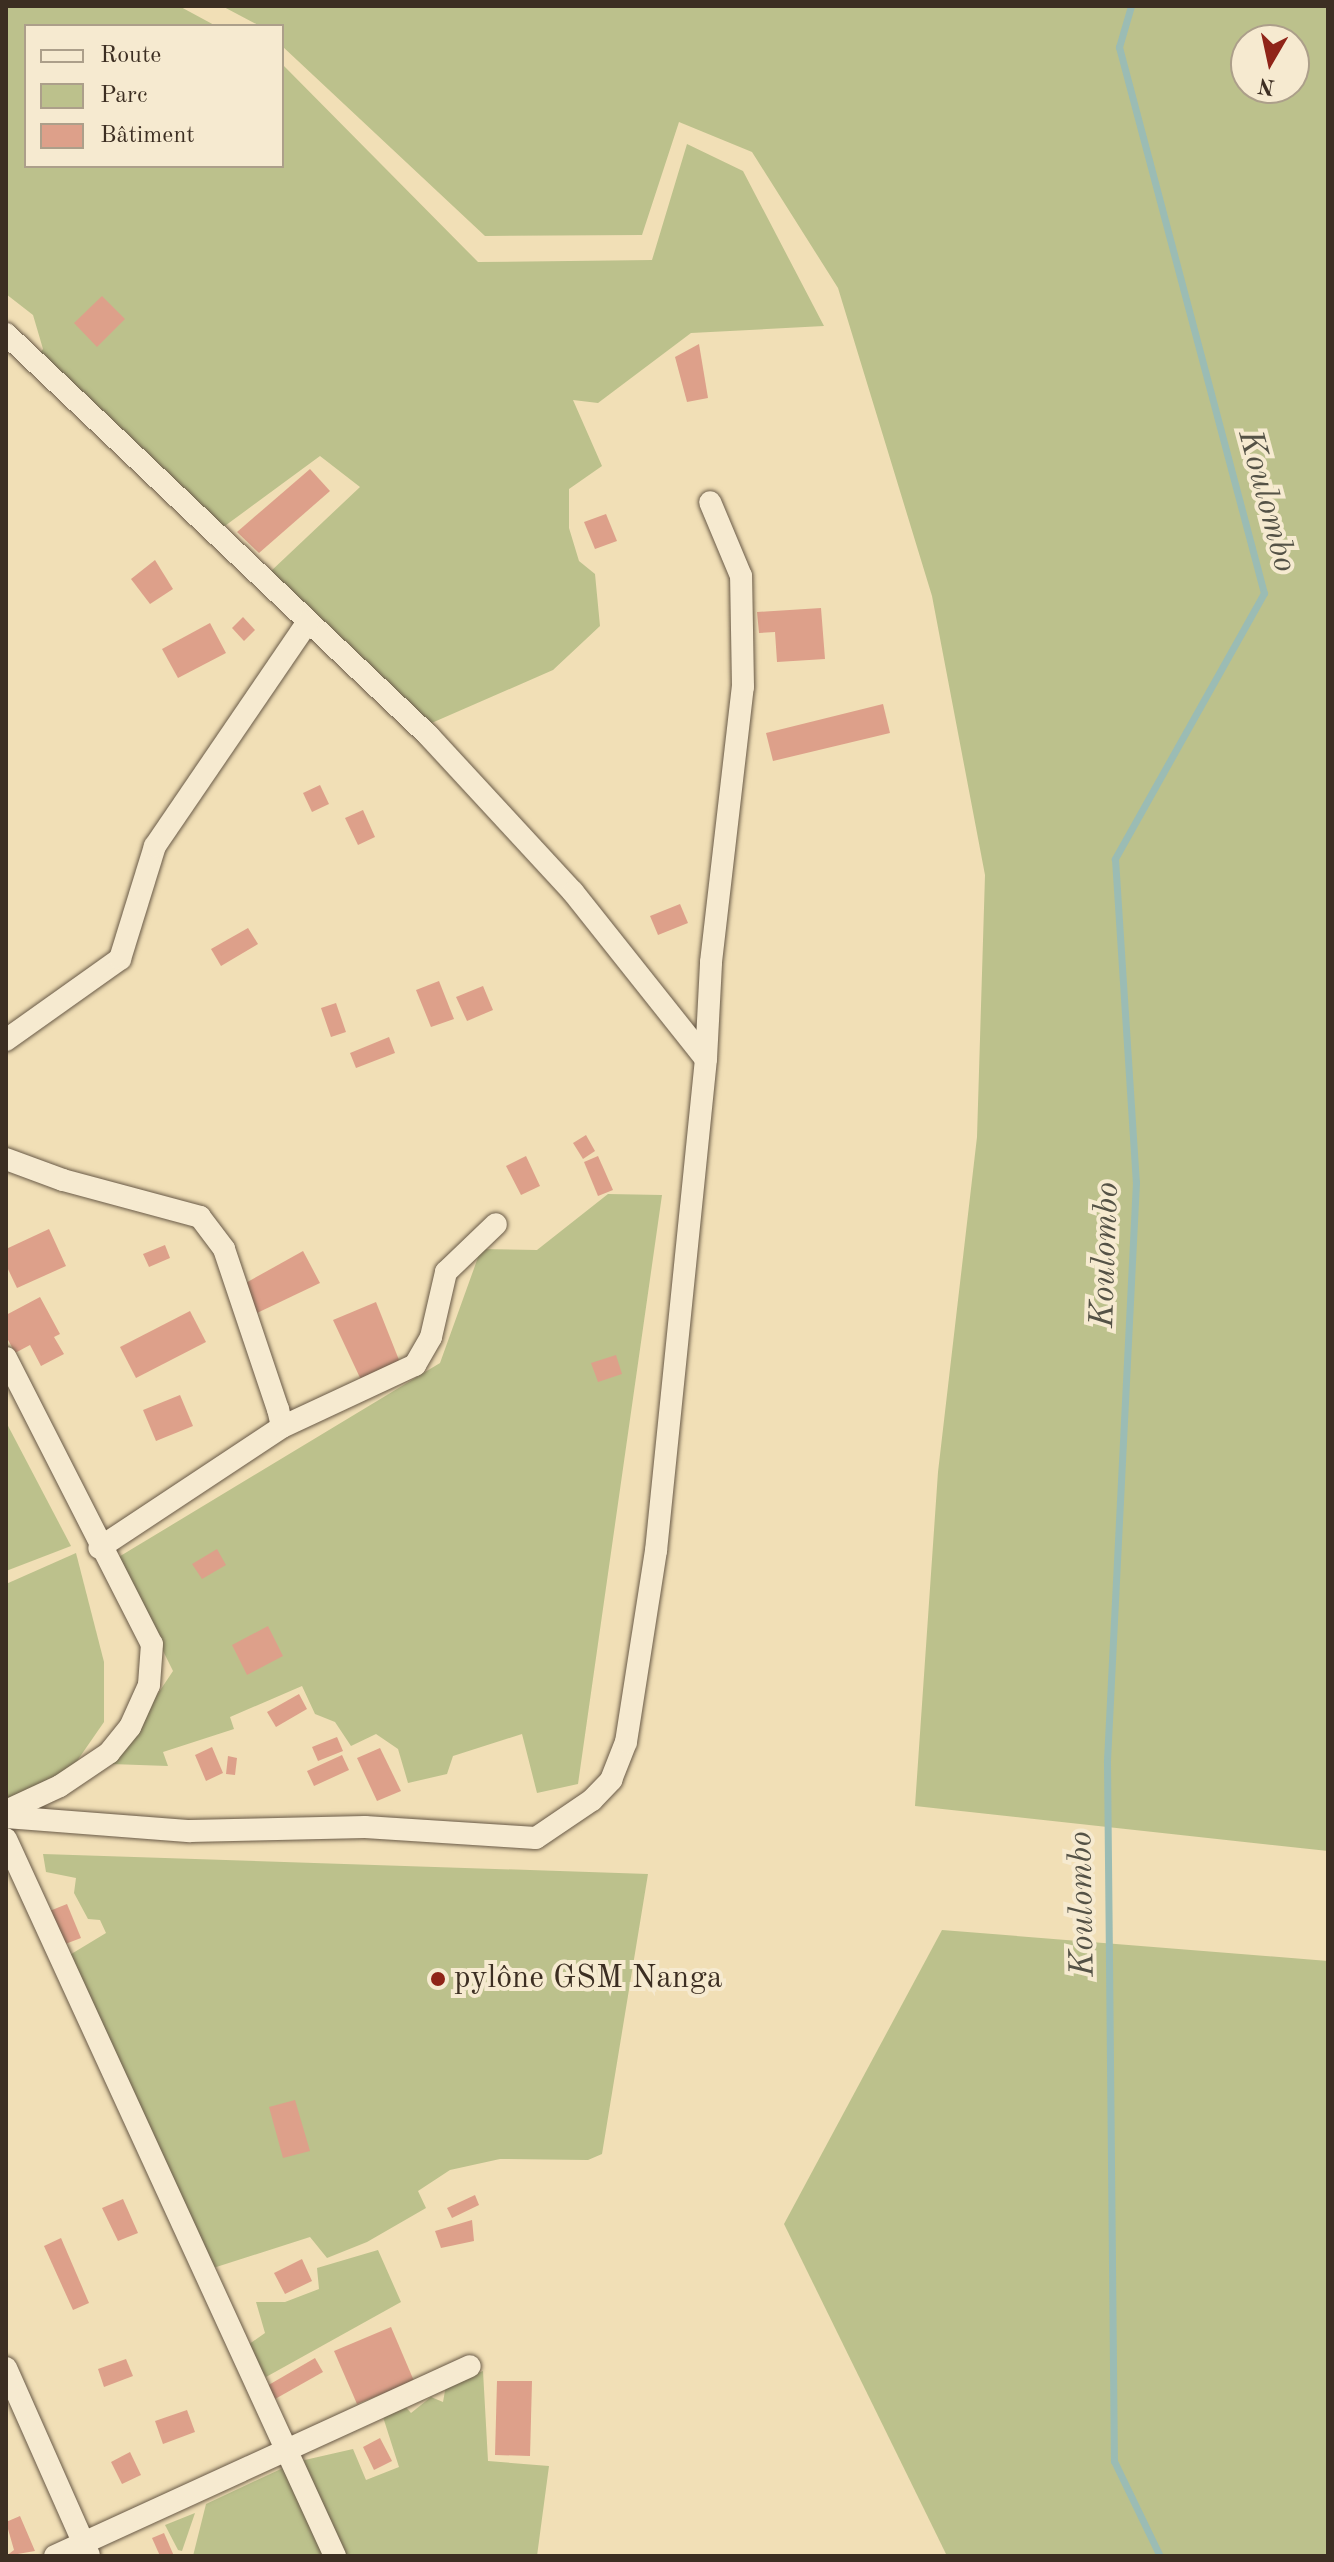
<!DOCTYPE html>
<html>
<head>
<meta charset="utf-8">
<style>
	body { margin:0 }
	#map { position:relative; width:1334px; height:2562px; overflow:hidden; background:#f1dfb6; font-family:"Old Standard TT",serif }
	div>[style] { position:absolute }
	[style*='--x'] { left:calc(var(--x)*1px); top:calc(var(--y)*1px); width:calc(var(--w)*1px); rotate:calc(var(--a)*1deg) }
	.green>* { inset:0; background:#bcc18c }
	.stream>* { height:7px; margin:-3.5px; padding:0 3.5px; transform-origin:3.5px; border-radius:3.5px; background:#9bbcb4 }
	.building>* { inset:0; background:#dda08a }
	.roads { filter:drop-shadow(0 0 2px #695a47) drop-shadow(0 0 2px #695a47) }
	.street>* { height:22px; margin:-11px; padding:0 11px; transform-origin:11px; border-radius:11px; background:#f6ead0 }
	.dots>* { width:22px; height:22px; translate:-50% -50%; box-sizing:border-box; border:4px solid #f6ead0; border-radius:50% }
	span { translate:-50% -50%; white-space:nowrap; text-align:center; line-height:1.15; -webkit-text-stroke:8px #f6ead0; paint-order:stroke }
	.poi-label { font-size:32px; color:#3c2e22 }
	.left { translate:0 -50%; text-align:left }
	.water-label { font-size:34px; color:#545246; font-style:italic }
	.frame { position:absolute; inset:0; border:8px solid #3c2e22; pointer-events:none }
	.legend { position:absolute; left:24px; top:24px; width:260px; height:144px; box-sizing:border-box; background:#f6ead0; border:2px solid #ac9f8a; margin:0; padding:10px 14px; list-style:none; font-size:24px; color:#3c2e22 }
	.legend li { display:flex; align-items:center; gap:16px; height:40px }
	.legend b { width:40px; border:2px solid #ac9f8a }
	.north { position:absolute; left:1230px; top:24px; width:80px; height:80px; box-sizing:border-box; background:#f6ead0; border:2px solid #ac9f8a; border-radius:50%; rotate:189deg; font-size:22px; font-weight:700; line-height:32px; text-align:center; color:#3c2e22 }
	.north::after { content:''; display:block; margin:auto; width:28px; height:36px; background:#8f2418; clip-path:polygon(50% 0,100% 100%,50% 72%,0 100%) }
</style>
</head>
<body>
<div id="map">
	<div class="green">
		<div style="clip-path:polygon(6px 6px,179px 6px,216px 26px,26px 26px,26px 166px,282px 166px,282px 64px,478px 262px,652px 260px,687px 144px,743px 171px,824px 326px,691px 333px,598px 403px,573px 400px,602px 466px,569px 489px,569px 528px,579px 561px,595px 574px,600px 626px,553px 670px,427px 725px,270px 572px,360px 487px,320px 456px,218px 531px,37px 357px,43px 349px,33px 315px,6px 294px)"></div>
		<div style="clip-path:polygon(evenodd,222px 6px,1328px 6px,1328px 1851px,915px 1806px,938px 1472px,977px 1137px,985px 875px,932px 596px,838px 288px,752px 152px,679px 122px,642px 235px,485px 236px,282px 46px,282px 26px,260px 26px,222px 6px,1246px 40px,1294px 40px,1294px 88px,1246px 88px,1246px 40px)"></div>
		<div style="clip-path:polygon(608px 1194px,662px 1195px,578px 1784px,537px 1793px,522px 1734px,453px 1756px,447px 1774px,408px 1783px,398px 1749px,376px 1734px,351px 1746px,335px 1722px,315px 1714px,302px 1686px,230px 1717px,234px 1729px,163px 1752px,168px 1766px,111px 1764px,173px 1671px,117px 1558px,440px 1363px,481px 1249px,537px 1250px)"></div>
		<div style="clip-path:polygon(6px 1422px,71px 1546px,6px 1571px)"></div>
		<div style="clip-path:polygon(76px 1553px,104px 1662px,104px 1722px,68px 1774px,6px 1803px,6px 1584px)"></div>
		<div style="clip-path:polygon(43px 1854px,648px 1874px,602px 2154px,588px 2160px,500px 2159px,450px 2170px,418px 2191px,426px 2208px,367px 2242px,327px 2258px,310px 2237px,207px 2270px,68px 1956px,106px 1933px,100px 1920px,88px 1919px,74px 1893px,76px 1878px,46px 1872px)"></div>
		<div style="clip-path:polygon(942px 1930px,1328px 1961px,1328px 2556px,947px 2556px,784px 2224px)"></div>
		<div style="clip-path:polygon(378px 2250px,401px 2302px,266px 2377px,245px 2347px,265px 2333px,256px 2302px,285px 2302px,319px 2289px,317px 2268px)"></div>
		<div style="clip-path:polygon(483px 2371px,488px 2461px,549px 2466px,537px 2556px,340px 2556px,296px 2462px,353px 2449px,366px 2480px,399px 2467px,383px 2417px,404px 2405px,411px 2413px,431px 2397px,443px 2402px,446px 2385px)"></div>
		<div style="clip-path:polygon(283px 2468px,324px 2556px,193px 2556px,206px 2504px)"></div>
		<div style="clip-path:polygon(195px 2513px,182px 2551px,178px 2550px,165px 2525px)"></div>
	</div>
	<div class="stream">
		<div style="--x:1131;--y:6;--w:43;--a:106.3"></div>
		<div style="--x:1119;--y:47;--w:565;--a:75.13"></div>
		<div style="--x:1264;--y:593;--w:305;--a:119.3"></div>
		<div style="--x:1115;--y:859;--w:324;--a:86.3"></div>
		<div style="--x:1136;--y:1182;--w:580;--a:92.87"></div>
		<div style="--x:1107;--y:1761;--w:700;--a:89.43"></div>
		<div style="--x:1114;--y:2461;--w:106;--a:64.2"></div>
	</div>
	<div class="building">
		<div style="clip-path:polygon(102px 296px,125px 319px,97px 347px,74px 323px)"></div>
		<div style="clip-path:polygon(699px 344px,708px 398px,687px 402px,675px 357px)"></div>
		<div style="clip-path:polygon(310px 469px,330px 491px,259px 553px,237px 532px)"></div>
		<div style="clip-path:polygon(606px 514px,617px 541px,595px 549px,584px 522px)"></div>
		<div style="clip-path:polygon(155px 560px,173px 589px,150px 604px,131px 579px)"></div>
		<div style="clip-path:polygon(821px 608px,825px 659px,777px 662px,775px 632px,759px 633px,757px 612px)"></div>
		<div style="clip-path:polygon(243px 617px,255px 630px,244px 641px,232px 628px)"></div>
		<div style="clip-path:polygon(210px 623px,226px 653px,178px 678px,162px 649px)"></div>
		<div style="clip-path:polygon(883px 704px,890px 733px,773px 761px,766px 733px)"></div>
		<div style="clip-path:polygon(320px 785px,329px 804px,312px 812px,303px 793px)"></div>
		<div style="clip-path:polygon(363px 810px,375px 837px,358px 845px,345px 818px)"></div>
		<div style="clip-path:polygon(680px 904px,688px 923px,658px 935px,650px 916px)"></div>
		<div style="clip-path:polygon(248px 928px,258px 944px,221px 966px,211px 949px)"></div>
		<div style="clip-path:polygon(439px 981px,454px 1019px,431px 1027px,416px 990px)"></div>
		<div style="clip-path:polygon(483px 986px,493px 1010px,467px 1021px,456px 997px)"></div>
		<div style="clip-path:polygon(336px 1003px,346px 1032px,331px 1037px,321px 1008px)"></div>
		<div style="clip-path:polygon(389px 1037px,395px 1053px,356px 1068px,350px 1053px)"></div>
		<div style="clip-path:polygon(586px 1135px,595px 1151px,583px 1159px,573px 1143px)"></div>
		<div style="clip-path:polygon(526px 1156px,540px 1186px,521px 1195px,506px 1166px)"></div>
		<div style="clip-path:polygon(598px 1156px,613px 1190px,598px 1196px,584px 1162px)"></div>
		<div style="clip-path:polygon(49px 1229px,66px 1266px,17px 1288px,6px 1265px,6px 1249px)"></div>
		<div style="clip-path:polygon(165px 1245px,170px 1258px,149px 1267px,143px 1254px)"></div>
		<div style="clip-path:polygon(303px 1251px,320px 1283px,257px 1313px,242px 1285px)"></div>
		<div style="clip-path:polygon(40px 1297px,60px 1334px,54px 1337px,64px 1354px,41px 1366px,30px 1345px,15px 1353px,6px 1336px,6px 1315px)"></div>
		<div style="clip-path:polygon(376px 1302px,401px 1365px,362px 1382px,333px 1320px)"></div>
		<div style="clip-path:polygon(190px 1311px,206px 1342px,136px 1378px,120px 1347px)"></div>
		<div style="clip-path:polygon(616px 1355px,622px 1374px,598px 1382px,591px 1363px)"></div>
		<div style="clip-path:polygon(180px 1395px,193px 1426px,156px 1441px,143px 1410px)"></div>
		<div style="clip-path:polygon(217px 1549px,226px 1565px,202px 1579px,192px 1564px)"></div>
		<div style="clip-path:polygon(268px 1626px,283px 1656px,247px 1675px,232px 1645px)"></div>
		<div style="clip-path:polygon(299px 1694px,307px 1709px,276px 1727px,267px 1712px)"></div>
		<div style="clip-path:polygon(337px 1737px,343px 1751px,318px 1761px,312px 1747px)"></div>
		<div style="clip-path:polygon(212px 1747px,223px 1773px,206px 1781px,195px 1755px)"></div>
		<div style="clip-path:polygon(380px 1748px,401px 1791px,377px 1801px,357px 1758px)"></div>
		<div style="clip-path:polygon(342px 1755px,349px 1770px,314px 1786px,307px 1771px)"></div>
		<div style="clip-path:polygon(228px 1756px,237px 1758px,235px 1775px,226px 1774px)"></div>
		<div style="clip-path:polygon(67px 1904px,81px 1938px,60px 1946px,47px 1912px)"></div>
		<div style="clip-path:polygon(295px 2100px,310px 2151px,283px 2158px,269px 2107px)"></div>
		<div style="clip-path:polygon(475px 2195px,479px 2205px,452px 2218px,447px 2208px)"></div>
		<div style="clip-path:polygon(123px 2199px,138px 2233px,118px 2241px,102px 2208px)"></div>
		<div style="clip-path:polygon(472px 2220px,474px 2241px,441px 2248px,435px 2231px)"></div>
		<div style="clip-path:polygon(61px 2238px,89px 2303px,73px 2310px,44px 2246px)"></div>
		<div style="clip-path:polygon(302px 2259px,312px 2281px,285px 2294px,274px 2273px)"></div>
		<div style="clip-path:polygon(391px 2327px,414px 2381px,357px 2404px,334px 2351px)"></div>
		<div style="clip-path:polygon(315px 2358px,323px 2372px,268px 2403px,260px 2390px)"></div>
		<div style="clip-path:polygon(126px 2359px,133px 2376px,104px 2387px,98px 2369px)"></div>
		<div style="clip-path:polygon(497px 2381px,532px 2381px,530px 2456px,495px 2455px)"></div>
		<div style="clip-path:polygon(187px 2410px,195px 2432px,163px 2444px,155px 2421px)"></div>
		<div style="clip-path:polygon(380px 2438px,392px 2461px,374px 2470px,363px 2447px)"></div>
		<div style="clip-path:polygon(130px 2452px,141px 2475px,122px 2484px,111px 2462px)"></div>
		<div style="clip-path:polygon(20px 2516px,35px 2551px,6px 2556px,14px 2550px,6px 2522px)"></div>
		<div style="clip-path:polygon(164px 2533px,174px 2556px,160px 2556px,152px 2538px)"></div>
	</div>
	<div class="roads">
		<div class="street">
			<div style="--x:6;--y:334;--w:584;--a:43.54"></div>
			<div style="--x:429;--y:736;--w:212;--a:47.3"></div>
			<div style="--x:573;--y:892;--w:213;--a:51.5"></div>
			<div style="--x:6;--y:1040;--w:140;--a:-35.4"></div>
			<div style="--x:120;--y:959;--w:118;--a:-72.8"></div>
			<div style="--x:155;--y:846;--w:271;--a:-55.7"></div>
			<div style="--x:6;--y:1159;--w:61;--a:20.2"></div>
			<div style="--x:63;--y:1180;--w:142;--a:15.1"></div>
			<div style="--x:200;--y:1217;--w:40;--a:53"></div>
			<div style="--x:224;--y:1249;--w:169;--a:71.4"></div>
			<div style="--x:278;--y:1409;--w:18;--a:77"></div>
			<div style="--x:282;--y:1427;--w:219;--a:146.5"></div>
			<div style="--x:6;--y:1358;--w:321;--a:63"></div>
			<div style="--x:152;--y:1644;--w:41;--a:94.2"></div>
			<div style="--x:149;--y:1685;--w:46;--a:114.3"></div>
			<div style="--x:130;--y:1727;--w:33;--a:129"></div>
			<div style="--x:109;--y:1753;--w:59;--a:146"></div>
			<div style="--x:60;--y:1786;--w:60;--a:155.2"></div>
			<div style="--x:282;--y:1427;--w:147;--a:-25"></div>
			<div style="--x:415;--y:1365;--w:32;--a:-60"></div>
			<div style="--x:431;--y:1337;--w:67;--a:-77"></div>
			<div style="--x:446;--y:1272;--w:69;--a:-43.8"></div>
			<div style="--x:6;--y:1817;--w:185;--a:4.4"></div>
			<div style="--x:190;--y:1831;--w:175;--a:-1.3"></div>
			<div style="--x:365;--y:1827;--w:171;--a:3.7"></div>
			<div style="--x:536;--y:1838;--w:68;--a:-34.2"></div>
			<div style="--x:592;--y:1800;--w:28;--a:-46"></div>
			<div style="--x:611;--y:1780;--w:41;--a:-68.5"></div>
			<div style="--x:626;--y:1742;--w:193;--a:-81.1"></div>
			<div style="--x:656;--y:1551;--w:495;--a:-84.2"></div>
			<div style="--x:706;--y:1059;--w:97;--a:-87"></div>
			<div style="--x:711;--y:962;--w:277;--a:-83.4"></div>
			<div style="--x:743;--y:687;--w:111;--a:-91"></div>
			<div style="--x:741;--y:576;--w:80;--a:-112.7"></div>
			<div style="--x:6;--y:1839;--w:789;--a:65.35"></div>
			<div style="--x:6;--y:2368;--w:205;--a:66.1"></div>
			<div style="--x:55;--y:2556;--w:456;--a:-24.6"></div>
		</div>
	</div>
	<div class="dots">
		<div style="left:438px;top:1979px;background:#8f2418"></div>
	</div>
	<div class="poi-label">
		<span class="left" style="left:454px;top:1979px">pylône GSM Nanga</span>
	</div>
	<div class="water-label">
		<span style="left:1266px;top:501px;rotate:75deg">Koulombo</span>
		<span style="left:1106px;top:1255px;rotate:-88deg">Koulombo</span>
		<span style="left:1083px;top:1904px;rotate:-91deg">Koulombo</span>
	</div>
	<div class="frame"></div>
	<ul class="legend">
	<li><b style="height:10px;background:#f6ead0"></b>Route</li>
	<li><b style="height:22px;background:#bcc18c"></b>Parc</li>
	<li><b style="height:22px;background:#dda08a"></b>Bâtiment</li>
	</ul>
	<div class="north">N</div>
</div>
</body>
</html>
